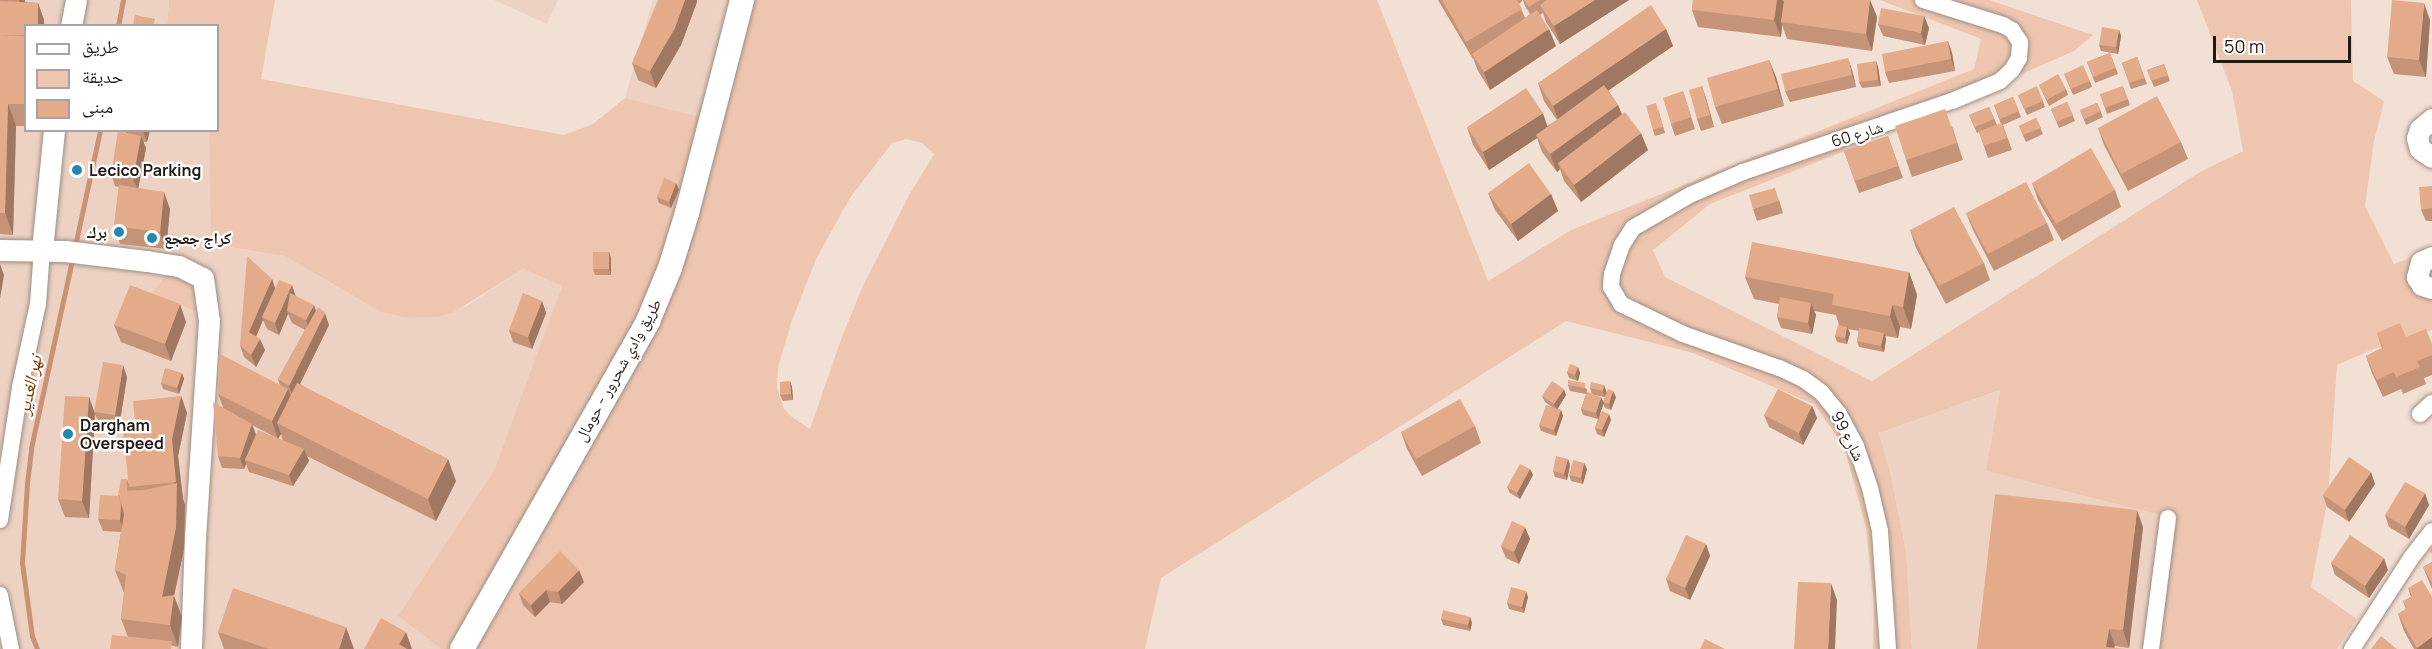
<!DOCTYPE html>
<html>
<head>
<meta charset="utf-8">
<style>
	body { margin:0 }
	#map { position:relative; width:2432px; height:649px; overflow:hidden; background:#f3e0d5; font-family:Manrope,"Noto Naskh Arabic",sans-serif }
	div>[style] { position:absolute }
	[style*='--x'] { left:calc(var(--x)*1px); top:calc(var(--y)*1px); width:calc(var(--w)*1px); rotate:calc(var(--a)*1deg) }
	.built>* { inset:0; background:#edd2c3 }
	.green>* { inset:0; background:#eec6b0 }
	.stream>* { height:5px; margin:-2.5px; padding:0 2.5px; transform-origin:2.5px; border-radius:2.5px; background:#c99272 }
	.roads { filter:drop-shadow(0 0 2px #9f8d83) drop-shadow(0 0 2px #9f8d83) }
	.minor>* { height:16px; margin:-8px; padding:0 8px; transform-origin:8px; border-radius:8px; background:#fff }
	.tertiary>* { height:21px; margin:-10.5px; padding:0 10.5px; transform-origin:10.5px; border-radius:10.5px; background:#fff }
	.secondary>* { height:24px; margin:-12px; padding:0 12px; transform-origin:12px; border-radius:12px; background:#fff }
	.wall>* { inset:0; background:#c49378 }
	.shaded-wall>* { inset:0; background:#a07861 }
	.building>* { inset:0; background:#e4ab8b }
	.dots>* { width:16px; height:16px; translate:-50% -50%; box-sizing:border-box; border:3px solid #fff; border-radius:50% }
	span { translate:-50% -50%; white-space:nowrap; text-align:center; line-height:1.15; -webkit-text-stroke:4.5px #fff; paint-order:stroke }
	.street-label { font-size:16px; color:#201916 }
	.poi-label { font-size:16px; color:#201916; font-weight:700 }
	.left { translate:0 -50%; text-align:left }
	.right { translate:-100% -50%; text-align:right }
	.water-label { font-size:18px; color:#7c3801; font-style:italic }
	.legend { position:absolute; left:24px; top:24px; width:195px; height:108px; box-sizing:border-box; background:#fff; border:2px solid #a6a3a2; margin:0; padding:8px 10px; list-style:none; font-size:18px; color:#201916 }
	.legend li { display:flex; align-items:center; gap:12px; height:30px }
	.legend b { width:30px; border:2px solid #a6a3a2 }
	.scale { position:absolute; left:2213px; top:36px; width:138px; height:27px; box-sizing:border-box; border:3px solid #201916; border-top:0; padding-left:8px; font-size:18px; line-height:21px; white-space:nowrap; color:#201916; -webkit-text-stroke:4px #fff; paint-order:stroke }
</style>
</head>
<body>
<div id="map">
	<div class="built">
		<div style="clip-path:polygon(0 0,169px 0,167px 25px,26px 26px,26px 130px,209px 131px,212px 244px,285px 256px,365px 303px,409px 318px,439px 317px,468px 305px,523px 269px,562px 286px,494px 470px,398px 616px,441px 649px,0 649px)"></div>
		<div style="clip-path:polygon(494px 0,558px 0,547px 24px)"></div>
		<div style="clip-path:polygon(653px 0,734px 0,722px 49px,696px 116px,625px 98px)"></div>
		<div style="clip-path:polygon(2001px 390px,1986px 471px,2160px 515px,2146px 649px,1912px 649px,1906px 551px,1890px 472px,1879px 433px)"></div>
	</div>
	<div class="green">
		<div style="clip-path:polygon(evenodd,169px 0,275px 0,261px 79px,564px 135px,593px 124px,625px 98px,696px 116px,722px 49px,734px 0,1377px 0,1488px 281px,1571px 230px,1974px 69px,1981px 39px,1880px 0,1989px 0,2093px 35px,2074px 51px,1850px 149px,1710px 204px,1653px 250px,1665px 277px,1872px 381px,2200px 172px,2243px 151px,2232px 91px,2197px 0,2351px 0,2353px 81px,2384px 101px,2374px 141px,2365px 206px,2394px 264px,2432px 250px,2432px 330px,2371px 350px,2337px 365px,2328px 497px,2311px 587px,2357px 619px,2337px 649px,2146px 649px,2160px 515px,1986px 471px,2000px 390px,1879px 433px,1890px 472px,1906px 551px,1912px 649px,1873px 649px,1874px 603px,1866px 528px,1844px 446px,1814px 404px,1693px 353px,1566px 321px,1161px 578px,1145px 649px,441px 649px,398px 616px,494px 470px,562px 286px,523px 269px,454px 312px,439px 317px,409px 318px,379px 311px,285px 256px,211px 244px,209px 131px,218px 130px,218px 26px,167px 26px,169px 0,907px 139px,922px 143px,934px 154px,908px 197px,862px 288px,843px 334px,810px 429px,792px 417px,784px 409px,777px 388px,778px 367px,791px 323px,816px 259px,850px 198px,892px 143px,907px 139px)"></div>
		<div style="clip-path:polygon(169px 272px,182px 274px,191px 284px,196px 311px,151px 294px)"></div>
	</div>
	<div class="stream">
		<div style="--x:118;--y:26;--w:26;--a:-79"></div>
		<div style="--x:75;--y:246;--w:119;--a:-77.8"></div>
		<div style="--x:37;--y:649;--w:14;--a:-111"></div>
		<div style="--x:32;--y:636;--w:74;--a:-97.8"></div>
		<div style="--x:22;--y:563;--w:80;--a:-86.4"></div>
		<div style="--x:27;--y:483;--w:35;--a:-83"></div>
		<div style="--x:31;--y:448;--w:197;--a:-77.7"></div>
	</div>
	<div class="roads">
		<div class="minor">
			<div style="--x:2420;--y:414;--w:16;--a:-43"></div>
			<div style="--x:0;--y:520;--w:134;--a:-81.4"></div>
			<div style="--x:20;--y:387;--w:85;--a:-77.8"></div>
			<div style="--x:38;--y:304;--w:54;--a:-85.8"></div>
			<div style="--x:0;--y:595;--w:55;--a:78.5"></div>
			<div style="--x:1888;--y:649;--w:118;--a:-93.9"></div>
			<div style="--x:1880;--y:531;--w:44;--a:-103.1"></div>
			<div style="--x:1870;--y:488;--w:44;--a:-108.4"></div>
			<div style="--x:1856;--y:446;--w:36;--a:-118"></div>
			<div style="--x:1839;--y:414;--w:28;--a:-129"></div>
			<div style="--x:1821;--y:392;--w:22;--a:-144"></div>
			<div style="--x:1803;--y:379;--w:26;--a:-155"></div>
			<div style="--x:1779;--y:368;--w:102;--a:-160.5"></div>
			<div style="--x:1683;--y:334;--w:69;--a:-154.2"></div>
			<div style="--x:1621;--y:304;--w:20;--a:-120"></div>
			<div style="--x:1611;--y:287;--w:13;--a:-86"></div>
			<div style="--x:1612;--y:274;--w:31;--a:-71"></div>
			<div style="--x:1622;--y:245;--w:20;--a:-57"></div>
			<div style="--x:1633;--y:228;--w:66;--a:-30.1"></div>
			<div style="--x:1690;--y:195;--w:58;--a:-23.5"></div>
			<div style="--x:1743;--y:172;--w:221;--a:-18.8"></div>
			<div style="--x:1952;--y:101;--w:52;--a:-22.6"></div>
			<div style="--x:2000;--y:81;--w:16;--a:-43"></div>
			<div style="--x:2012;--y:70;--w:14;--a:-60"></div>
			<div style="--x:2019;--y:58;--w:16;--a:-86"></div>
			<div style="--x:2020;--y:42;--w:14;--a:-124"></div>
			<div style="--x:2012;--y:30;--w:10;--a:-151"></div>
			<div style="--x:2003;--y:25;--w:84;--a:-162.6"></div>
			<div style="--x:2151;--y:649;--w:132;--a:-82.6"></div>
			<div style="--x:2352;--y:649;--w:108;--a:-57"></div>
			<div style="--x:2411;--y:558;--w:34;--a:-52"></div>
		</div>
		<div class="tertiary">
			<div style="--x:71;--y:26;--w:26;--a:-79"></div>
			<div style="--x:2432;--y:119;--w:16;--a:140"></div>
			<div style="--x:2420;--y:129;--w:9;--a:108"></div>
			<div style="--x:2417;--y:138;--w:11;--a:75"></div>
			<div style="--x:2420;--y:149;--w:14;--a:34"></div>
			<div style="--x:0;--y:250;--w:65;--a:0.9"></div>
			<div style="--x:65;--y:251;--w:83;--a:7"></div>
			<div style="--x:147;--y:261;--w:32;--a:9"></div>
			<div style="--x:179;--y:266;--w:27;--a:27"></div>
			<div style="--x:203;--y:278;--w:43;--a:82.1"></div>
			<div style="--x:209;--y:321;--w:217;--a:93.7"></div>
			<div style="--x:195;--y:538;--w:111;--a:92.1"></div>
			<div style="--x:42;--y:250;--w:121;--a:-84.3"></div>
			<div style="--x:2432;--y:257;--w:12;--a:156"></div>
			<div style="--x:2421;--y:262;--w:16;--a:105"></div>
			<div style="--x:2417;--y:277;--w:9;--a:58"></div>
			<div style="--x:2422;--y:285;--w:10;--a:17"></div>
		</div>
		<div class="secondary">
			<div style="--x:462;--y:649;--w:377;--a:-60.4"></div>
			<div style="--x:648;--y:321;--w:57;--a:-67.5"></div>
			<div style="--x:670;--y:268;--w:58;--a:-72.8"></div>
			<div style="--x:687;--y:213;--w:220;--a:-75.5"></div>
		</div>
	</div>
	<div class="wall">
		<div style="clip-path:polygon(0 0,25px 0,25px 2px,38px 3px,44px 20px,26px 26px,26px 126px,16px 126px,13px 235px,0 234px)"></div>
		<div style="clip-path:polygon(1438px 0,1522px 0,1522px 1px,1519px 4px,1525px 18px,1530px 14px,1525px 6px,1523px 0,1629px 0,1560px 44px,1546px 22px,1543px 13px,1540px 15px,1556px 46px,1490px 90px,1478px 71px,1473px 58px,1473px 59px)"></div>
		<div style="clip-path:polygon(1693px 0,1783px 0,1784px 1px,1870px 0,1877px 17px,1872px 51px,1787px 39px,1782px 25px,1781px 37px,1698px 27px,1692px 10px)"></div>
		<div style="clip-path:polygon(697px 2px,681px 45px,656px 88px,638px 80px,632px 63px)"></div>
		<div style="clip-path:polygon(1924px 16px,1929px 28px,1925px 45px,1883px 36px,1878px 24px)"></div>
		<div style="clip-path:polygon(2430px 20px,2426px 77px,2394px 74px,2387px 57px)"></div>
		<div style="clip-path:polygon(1666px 29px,1673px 46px,1608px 90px,1618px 105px,1622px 115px,1648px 150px,1581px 202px,1564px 181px,1560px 169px,1557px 172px,1542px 152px,1537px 138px,1489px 170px,1473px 145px,1467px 127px,1547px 126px,1557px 120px,1544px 101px,1538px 83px)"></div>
		<div style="clip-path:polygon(2119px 30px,2121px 36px,2118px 54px,2101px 51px,2099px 45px)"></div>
		<div style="clip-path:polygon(1948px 41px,1952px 53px,1955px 71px,1889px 83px,1885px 72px)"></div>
		<div style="clip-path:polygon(2110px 53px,2118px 74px,2095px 83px,2087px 62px)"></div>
		<div style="clip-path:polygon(2137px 57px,2147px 84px,2131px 89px,2122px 63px)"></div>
		<div style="clip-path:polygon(1769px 60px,1776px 77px,1784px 106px,1722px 124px,1715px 107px)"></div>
		<div style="clip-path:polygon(1876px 61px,1878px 67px,1881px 86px,1862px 88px,1859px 82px)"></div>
		<div style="clip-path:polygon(2164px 64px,2170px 81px,2154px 87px,2147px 70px)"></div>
		<div style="clip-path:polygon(1852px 70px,1856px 87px,1790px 102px,1785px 91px)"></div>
		<div style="clip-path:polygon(2064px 74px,2090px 81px,2092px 87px,2073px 95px)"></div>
		<div style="clip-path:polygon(2039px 85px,2066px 89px,2068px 95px,2049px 106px)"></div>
		<div style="clip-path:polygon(1702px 86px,1714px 127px,1701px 131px,1697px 119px)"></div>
		<div style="clip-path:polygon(1683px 91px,1695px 129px,1675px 136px,1671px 124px)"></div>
		<div style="clip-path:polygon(2100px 94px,2128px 99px,2130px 105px,2107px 114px)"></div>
		<div style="clip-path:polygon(2018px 95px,2043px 101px,2045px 107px,2027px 115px)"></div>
		<div style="clip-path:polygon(2013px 97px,2021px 117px,2003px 125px,2012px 150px,1988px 158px,1979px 132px,1977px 133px,1969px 115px,1989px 107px,1997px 125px,1991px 127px,2001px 124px,1994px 105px)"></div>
		<div style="clip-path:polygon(2067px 102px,2075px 121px,2059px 128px,2051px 109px)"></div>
		<div style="clip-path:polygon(2097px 103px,2103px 117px,2086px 125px,2080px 110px)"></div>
		<div style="clip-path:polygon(1658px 109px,1665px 133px,1655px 136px,1653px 130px)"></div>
		<div style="clip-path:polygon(2036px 118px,2043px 134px,2026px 142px,2019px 126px)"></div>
		<div style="clip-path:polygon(1952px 126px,1963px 160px,1912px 177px,1906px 160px)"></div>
		<div style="clip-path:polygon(2098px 128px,2181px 142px,2188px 159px,2128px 191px,2104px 145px)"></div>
		<div style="clip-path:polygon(125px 130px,150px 130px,147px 142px,143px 142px,146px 148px,138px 188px,170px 209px,166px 249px,120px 244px,114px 226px,119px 187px,115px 186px,111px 174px,126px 133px)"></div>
		<div style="clip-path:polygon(1888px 136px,1903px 178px,1859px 193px,1844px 151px)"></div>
		<div style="clip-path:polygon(676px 183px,679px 190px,671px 208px,659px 203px,657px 197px)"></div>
		<div style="clip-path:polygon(2032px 183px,2115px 190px,2121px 207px,2062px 241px,2038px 200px)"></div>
		<div style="clip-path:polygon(2432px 186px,2432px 221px,2426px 221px,2421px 210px)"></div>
		<div style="clip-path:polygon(1488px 193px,1551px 194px,1558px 211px,1518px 241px,1495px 210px)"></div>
		<div style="clip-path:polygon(1779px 200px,1783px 213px,1757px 221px,1753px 209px)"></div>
		<div style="clip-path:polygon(1966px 213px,2047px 223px,2054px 240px,1994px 271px,1973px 230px)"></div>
		<div style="clip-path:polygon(1910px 230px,1984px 263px,1990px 280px,1946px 304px,1916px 248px)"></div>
		<div style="clip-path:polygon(609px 252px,611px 258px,611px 275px,595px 275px,593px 269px)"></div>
		<div style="clip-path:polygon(1909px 272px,1917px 295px,1911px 329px,1900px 327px,1898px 338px,1885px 336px,1886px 339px,1884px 352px,1859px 347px,1857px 341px,1859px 331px,1848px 329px,1850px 333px,1847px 344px,1837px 342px,1835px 336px,1839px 325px,1836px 315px,1814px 311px,1816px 315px,1812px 334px,1781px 328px,1777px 317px,1779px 304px,1754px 299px,1745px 277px)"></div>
		<div style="clip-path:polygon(evenodd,272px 279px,275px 288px,292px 285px,295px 296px,316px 311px,329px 325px,300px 384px,456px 481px,436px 521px,307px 456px,309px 461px,293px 486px,249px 472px,246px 464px,244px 469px,222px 468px,218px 456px,223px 407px,218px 394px,280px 385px,278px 379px,305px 330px,292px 323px,288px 314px,279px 335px,267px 329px,263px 320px,256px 336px,265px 350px,256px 367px,244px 357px,240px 345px,272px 279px,252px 425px,277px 438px,256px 434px,252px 425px,272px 279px,281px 434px,283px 441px,278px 438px,281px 434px)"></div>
		<div style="clip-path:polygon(542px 301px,546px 313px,532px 349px,513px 342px,509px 330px)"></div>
		<div style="clip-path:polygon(186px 322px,171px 361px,121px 342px,114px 325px)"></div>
		<div style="clip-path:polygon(2377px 333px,2406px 337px,2432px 344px,2432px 375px,2424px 378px,2426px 384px,2403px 394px,2401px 389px,2383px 397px,2372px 373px,2366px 356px,2382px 348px)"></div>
		<div style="clip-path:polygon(1578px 367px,1580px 373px,1578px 381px,1569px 378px,1567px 372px)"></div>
		<div style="clip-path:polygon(182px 373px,184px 379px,179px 394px,163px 389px,161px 383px)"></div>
		<div style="clip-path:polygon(127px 377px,119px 427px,99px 423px,94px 412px)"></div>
		<div style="clip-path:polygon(evenodd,1568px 380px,1587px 389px,1587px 392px,1592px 394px,1590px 388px,1604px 385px,1606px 391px,1616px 397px,1611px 410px,1605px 408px,1603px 403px,1600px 414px,1611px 420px,1604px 437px,1597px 434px,1595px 428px,1598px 419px,1583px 415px,1581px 409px,1586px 394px,1570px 391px,1568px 385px,1568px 380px,1594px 395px,1605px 397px,1603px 402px,1594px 395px)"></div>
		<div style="clip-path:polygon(790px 381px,792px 387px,793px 400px,783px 401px,780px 395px)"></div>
		<div style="clip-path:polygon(1566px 395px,1557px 409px,1561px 410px,1563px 416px,1556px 436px,1541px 431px,1539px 425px,1553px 408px,1545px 402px,1542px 396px)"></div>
		<div style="clip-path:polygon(181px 396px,187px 413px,178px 456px,183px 499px,185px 505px,184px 549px,174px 596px,182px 617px,178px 647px,128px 637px,121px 619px,124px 593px,115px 570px,121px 532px,103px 531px,98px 519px,118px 496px,127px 479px,129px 484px,136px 431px)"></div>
		<div style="clip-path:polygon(89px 397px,95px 414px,89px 518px,65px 517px,58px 499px)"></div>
		<div style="clip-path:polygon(1812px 406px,1817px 418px,1803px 445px,1769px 427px,1764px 415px)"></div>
		<div style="clip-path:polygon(1475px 426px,1481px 443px,1422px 476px,1407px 449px,1401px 432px)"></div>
		<div style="clip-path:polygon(1568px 459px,1570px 465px,1567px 480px,1555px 477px,1553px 471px)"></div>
		<div style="clip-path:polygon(1584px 463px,1587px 469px,1583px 484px,1571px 481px,1569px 475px)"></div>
		<div style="clip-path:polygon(1530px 469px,1533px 475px,1520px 499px,1510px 493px,1507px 487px)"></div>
		<div style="clip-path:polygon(2375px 484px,2349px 522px,2327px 507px,2323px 495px)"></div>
		<div style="clip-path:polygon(2429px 505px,2409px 539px,2389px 527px,2385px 515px)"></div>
		<div style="clip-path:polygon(2143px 527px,2129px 648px,2115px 646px,1977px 649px)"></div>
		<div style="clip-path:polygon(1530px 539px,1519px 564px,1506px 558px,1501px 546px)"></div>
		<div style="clip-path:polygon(1706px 544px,1710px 556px,1690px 600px,1670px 591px,1666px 579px)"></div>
		<div style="clip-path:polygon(2432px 562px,2432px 589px,2423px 567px)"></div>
		<div style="clip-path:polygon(2331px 563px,2388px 570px,2369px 598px,2335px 575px)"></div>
		<div style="clip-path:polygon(584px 582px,562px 604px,550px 602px,535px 617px,523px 605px,519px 593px)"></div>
		<div style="clip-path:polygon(2408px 588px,2432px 597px,2432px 649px,2414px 649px,2404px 631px,2398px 614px,2406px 609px,2403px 601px,2411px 597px)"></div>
		<div style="clip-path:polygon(1528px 597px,1524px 613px,1509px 609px,1507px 603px)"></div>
		<div style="clip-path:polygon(1470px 617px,1472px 623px,1470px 631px,1443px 625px,1441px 619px)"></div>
		<div style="clip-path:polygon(218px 632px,354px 649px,224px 649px)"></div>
	</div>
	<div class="shaded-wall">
		<div style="clip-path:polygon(19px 0,25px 0,25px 17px)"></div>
		<div style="clip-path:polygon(685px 0,697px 0,697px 2px,681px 45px,656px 88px,650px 71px)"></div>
		<div style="clip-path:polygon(1595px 0,1629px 0,1560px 44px,1554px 26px)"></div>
		<div style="clip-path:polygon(1777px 0,1783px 0,1785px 4px,1781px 22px,1782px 25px,1781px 37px,1774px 20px)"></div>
		<div style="clip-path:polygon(1870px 0,1877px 17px,1872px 51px,1866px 34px)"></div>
		<div style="clip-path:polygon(38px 3px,44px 20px,44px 26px,38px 26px)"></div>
		<div style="clip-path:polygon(2424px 3px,2430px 20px,2426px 77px,2419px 60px)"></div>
		<div style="clip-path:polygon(1924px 16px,1929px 28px,1925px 45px,1921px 33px)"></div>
		<div style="clip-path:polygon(1549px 29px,1556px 46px,1490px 90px,1484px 72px)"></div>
		<div style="clip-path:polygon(1666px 29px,1673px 46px,1560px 124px,1553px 106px)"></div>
		<div style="clip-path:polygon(2119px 30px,2121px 36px,2118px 54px,2116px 47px)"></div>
		<div style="clip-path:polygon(1948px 41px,1952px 53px,1955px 71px,1951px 59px)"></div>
		<div style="clip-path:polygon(1848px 58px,1852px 70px,1856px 87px,1852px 75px)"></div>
		<div style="clip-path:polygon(1769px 60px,1776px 77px,1784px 106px,1778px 89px)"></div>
		<div style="clip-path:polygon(1876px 61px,1878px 67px,1881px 86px,1878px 80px)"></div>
		<div style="clip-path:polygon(1702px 86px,1706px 98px,1714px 127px,1710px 115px)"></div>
		<div style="clip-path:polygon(8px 104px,16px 126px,13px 235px,5px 213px)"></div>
		<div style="clip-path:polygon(1618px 105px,1625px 122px,1558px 163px,1560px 169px,1557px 172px,1550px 154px)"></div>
		<div style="clip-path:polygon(1543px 113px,1549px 131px,1536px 135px,1537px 138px,1489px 170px,1483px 152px)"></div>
		<div style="clip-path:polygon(150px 130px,147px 142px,143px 131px)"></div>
		<div style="clip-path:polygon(1641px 133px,1648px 150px,1581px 202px,1574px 185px)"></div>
		<div style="clip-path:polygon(141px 136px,146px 148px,138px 190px,133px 179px)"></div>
		<div style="clip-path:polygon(676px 183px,679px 190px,671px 208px,669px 202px)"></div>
		<div style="clip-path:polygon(164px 192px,170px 209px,166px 249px,160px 232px)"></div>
		<div style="clip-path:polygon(1551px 194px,1558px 211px,1518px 241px,1511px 224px)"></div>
		<div style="clip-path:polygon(609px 252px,611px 258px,611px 275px,609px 269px)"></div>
		<div style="clip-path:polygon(0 264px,4px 275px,0 299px)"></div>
		<div style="clip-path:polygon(1909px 272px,1917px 295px,1911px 329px,1903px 307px)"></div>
		<div style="clip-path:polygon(272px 279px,276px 291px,262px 317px,263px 320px,253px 344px,249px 332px)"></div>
		<div style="clip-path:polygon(292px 285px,296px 297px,287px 311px,288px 314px,279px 335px,275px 323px)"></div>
		<div style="clip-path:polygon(542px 301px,546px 313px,532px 349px,528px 337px)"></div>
		<div style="clip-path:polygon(1811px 303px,1816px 315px,1812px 334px,1808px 323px)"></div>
		<div style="clip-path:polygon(180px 304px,186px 322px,171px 361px,165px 344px)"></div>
		<div style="clip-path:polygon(314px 305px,318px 317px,310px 332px,306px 320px)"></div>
		<div style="clip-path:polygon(1892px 305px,1900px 327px,1898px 338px,1890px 316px)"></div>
		<div style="clip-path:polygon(325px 313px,329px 325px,293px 398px,289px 386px)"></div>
		<div style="clip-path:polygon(1847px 327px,1850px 333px,1847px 344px,1845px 338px)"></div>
		<div style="clip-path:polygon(1884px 333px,1886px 339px,1884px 352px,1881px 346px)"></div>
		<div style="clip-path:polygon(260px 339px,265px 350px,256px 367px,251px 355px)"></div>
		<div style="clip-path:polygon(123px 365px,127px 377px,119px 427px,115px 415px)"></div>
		<div style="clip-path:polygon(1578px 367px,1580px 373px,1578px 381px,1575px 375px)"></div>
		<div style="clip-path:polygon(182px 373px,184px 379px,179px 394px,177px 388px)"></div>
		<div style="clip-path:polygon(790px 381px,792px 387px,793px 400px,791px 394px)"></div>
		<div style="clip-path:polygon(1604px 385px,1606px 391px,1605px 397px,1603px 391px)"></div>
		<div style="clip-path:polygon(288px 389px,295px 406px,277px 423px,281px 434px,278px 439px,272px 421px)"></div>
		<div style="clip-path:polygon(1564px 389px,1566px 395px,1557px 410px,1554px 404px)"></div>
		<div style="clip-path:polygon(1613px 391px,1616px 397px,1611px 410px,1609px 404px)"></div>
		<div style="clip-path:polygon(181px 396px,187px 413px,178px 456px,183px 499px,185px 505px,184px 549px,174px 596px,182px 617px,178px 647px,170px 625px,162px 597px,176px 527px,172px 439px)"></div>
		<div style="clip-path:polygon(89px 397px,95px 414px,89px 518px,82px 501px)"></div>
		<div style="clip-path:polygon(1601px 397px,1604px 403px,1598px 419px,1596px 413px)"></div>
		<div style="clip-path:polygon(1812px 406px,1817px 418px,1803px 445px,1799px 433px)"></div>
		<div style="clip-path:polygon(1561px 410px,1563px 416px,1556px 436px,1554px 430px)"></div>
		<div style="clip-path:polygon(1609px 414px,1611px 420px,1604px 437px,1602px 430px)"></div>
		<div style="clip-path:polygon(252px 424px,256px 436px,245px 460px,246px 464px,244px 469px,240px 458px)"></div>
		<div style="clip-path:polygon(304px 449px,309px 461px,293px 486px,289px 475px)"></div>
		<div style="clip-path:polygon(448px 459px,456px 481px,436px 521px,428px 499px)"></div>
		<div style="clip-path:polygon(1568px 459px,1570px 465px,1567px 480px,1564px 474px)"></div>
		<div style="clip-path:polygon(1584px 463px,1587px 469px,1583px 484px,1581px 478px)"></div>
		<div style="clip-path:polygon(1530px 469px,1533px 475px,1520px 499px,1517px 493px)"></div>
		<div style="clip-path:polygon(2371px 472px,2375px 484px,2349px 522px,2345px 510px)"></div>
		<div style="clip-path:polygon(2425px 493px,2429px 505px,2409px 539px,2405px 527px)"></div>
		<div style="clip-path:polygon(122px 496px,126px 508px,124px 532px,120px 520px)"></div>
		<div style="clip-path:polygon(2137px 510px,2143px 527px,2129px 648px,2123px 630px)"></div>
		<div style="clip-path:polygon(1525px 527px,1530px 539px,1519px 564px,1514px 552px)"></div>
		<div style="clip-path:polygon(1706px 544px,1710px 556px,1690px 600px,1685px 588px)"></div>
		<div style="clip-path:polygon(2384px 558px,2388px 570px,2369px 598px,2365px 586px)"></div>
		<div style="clip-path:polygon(579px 570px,584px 582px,562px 604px,558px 592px)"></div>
		<div style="clip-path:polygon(1831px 583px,1837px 600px,1835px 649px,1828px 649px)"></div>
		<div style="clip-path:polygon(546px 590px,550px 602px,535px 617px,531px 605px)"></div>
		<div style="clip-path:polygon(1526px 591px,1528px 597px,1524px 613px,1522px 607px)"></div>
		<div style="clip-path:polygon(1470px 617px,1472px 623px,1470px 631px,1468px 625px)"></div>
		<div style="clip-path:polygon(346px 627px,354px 649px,339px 649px)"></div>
		<div style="clip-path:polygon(2109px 629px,2115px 646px,2114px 649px,2106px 647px)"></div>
		<div style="clip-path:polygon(406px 632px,412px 649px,401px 649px,399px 644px)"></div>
		<div style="clip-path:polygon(2432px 637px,2432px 649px,2417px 649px,2417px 648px)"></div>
	</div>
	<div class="building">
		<div style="clip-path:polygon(658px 0,685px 0,675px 28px,650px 71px,632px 63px)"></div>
		<div style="clip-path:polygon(1442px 0,1517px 0,1522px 9px,1466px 42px)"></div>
		<div style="clip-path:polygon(1524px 0,1540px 0,1529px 7px)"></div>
		<div style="clip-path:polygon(1547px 0,1595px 0,1554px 26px,1540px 5px)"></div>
		<div style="clip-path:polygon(1693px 0,1777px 0,1774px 20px,1692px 10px)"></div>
		<div style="clip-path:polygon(1784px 0,1870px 0,1866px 34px,1781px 22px)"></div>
		<div style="clip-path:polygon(2392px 0,2424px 3px,2419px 60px,2387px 57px)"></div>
		<div style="clip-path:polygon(0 1px,38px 3px,38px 26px,26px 26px,26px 35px,0 35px)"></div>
		<div style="clip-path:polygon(1651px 5px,1666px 29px,1553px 106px,1538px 83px)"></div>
		<div style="clip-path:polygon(1881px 8px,1924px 16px,1921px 33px,1878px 24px)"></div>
		<div style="clip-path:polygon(1537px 10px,1549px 29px,1484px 72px,1472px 54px)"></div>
		<div style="clip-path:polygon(135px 15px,155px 19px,153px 26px,133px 26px)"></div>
		<div style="clip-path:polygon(2102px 27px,2119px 30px,2116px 47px,2099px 45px)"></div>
		<div style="clip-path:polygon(0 35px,26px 36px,25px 104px,8px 104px,5px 213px,0 213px)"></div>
		<div style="clip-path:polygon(1948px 41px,1951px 59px,1885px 72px,1882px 54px)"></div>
		<div style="clip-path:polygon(2110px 53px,2115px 68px,2093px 77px,2087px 62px)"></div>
		<div style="clip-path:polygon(2137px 57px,2144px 78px,2129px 83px,2122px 63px)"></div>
		<div style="clip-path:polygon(1848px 58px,1852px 75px,1785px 91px,1781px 74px)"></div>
		<div style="clip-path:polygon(1769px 60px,1778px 89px,1715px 107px,1707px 78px)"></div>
		<div style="clip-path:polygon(1876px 61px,1878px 80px,1859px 82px,1857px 64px)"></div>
		<div style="clip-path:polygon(2164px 64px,2168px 75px,2151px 81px,2147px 70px)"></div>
		<div style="clip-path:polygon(2083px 65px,2090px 81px,2071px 89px,2064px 74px)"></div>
		<div style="clip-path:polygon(2058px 74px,2066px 89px,2047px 100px,2039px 85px)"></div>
		<div style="clip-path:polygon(1604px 85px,1618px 105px,1550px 154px,1536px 135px)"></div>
		<div style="clip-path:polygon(1702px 86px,1710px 115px,1697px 119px,1689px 90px)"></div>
		<div style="clip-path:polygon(2037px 86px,2043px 101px,2024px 109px,2018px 95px)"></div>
		<div style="clip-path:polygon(2123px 86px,2128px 99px,2105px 108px,2100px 94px)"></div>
		<div style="clip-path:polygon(1526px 88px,1543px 113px,1483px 152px,1467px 127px)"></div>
		<div style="clip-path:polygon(1683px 91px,1691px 117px,1671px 124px,1663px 98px)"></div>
		<div style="clip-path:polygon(2157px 96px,2181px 142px,2121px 174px,2098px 128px)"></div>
		<div style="clip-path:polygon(2013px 97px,2019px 111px,2000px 119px,1994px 105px)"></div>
		<div style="clip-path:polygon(2067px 102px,2073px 115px,2057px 122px,2051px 109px)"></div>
		<div style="clip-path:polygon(1656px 103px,1663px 127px,1653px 130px,1646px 106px)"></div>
		<div style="clip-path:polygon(2097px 103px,2101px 111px,2084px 119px,2080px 110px)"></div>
		<div style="clip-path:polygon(1989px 107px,1994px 119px,1975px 127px,1969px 115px)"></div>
		<div style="clip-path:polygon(1945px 109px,1957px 143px,1906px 160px,1895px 126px)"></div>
		<div style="clip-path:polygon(1625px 112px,1641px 133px,1574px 185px,1558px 163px)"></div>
		<div style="clip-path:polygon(2036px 118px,2041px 128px,2023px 135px,2019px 126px)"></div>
		<div style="clip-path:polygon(2002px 123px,2007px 138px,1984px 146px,1979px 131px)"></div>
		<div style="clip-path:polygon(118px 131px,141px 136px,133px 179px,111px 174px)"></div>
		<div style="clip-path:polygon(1888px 136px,1898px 166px,1855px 181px,1844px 151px)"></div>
		<div style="clip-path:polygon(2091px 148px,2115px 190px,2056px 224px,2032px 183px)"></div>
		<div style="clip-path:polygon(1529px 163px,1551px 194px,1511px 224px,1488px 193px)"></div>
		<div style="clip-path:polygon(664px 178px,676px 183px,669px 202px,657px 197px)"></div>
		<div style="clip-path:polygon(2026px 182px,2047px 223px,1988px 254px,1966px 213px)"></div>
		<div style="clip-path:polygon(119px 185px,164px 192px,160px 232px,114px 226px)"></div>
		<div style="clip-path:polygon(2432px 186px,2432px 208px,2421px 210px,2419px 187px)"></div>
		<div style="clip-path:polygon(1775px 188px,1779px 201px,1753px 209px,1749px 195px)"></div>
		<div style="clip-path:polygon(1954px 207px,1984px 263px,1939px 286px,1910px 230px)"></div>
		<div style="clip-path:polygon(1752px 242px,1909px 272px,1903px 307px,1892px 305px,1890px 316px,1832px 305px,1834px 294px,1745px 277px)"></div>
		<div style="clip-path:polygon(593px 252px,609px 252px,609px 269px,593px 269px)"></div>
		<div style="clip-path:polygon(247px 256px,272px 279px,249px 332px,260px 339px,251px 355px,240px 345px)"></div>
		<div style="clip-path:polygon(279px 280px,292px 285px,275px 323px,262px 317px)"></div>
		<div style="clip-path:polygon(130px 285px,180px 304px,165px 344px,114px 325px)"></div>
		<div style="clip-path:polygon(290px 293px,314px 305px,306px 320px,287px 311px)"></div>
		<div style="clip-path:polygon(523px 293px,542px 301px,528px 337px,509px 330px)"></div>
		<div style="clip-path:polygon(1780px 297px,1811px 303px,1808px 323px,1777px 317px)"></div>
		<div style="clip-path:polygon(318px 307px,325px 313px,289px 386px,278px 379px)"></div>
		<div style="clip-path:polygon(2400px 323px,2406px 337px,2426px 329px,2432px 344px,2432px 355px,2417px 361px,2420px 367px,2396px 377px,2394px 372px,2377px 380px,2366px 356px,2383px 348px,2377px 333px)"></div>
		<div style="clip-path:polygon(1838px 325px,1847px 327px,1845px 338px,1835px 336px)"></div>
		<div style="clip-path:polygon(1859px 328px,1884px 333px,1881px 346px,1857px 341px)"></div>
		<div style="clip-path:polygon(220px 354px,288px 389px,272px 421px,218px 394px)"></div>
		<div style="clip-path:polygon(103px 362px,123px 365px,115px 415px,94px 412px)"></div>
		<div style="clip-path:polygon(1570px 364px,1578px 367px,1575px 375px,1567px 372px)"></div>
		<div style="clip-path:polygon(165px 368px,182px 373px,177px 388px,161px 383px)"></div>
		<div style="clip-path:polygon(1568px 380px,1585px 383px,1585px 388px,1568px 385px)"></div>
		<div style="clip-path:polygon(790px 381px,791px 394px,780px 395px,780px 382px)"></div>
		<div style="clip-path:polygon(1552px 381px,1564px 389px,1554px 404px,1542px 396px)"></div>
		<div style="clip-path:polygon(1591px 382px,1604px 385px,1603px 391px,1590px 388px)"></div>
		<div style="clip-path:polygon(297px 383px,448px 459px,428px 499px,277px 423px)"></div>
		<div style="clip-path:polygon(1608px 389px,1613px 391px,1609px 404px,1603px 402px)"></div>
		<div style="clip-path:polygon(1778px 389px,1812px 406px,1799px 433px,1764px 415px)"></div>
		<div style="clip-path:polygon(1587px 392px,1601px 397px,1596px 413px,1581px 409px)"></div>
		<div style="clip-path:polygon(65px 396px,89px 397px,82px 501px,58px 499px)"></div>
		<div style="clip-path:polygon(181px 396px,172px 439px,176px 482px,129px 487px,123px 433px,136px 431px,133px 401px)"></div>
		<div style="clip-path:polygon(1460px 399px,1475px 426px,1416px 459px,1401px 432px)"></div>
		<div style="clip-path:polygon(213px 402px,252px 424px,240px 458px,218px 456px)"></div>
		<div style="clip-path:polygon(1546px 405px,1561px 410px,1554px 430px,1539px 425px)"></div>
		<div style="clip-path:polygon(1602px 411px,1609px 414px,1602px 430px,1595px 428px)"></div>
		<div style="clip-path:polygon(258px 430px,304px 449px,289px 475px,245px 460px)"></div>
		<div style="clip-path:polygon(1556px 456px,1568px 459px,1564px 474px,1553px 471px)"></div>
		<div style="clip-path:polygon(2349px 457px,2371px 472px,2345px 510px,2323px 495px)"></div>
		<div style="clip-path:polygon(1573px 460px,1584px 463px,1581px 478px,1569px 475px)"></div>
		<div style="clip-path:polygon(1520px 464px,1530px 469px,1517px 493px,1507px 487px)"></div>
		<div style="clip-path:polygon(121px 479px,127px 479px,127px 491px,119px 491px)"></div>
		<div style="clip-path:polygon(2405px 482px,2425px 493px,2405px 527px,2385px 515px)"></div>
		<div style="clip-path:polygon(177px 483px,176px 527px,162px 597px,174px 595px,170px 625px,121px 619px,126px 575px,115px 570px,124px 514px,118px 491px,144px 490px)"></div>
		<div style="clip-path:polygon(1995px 494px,2137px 510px,2123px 630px,2109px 629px,2106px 647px,2126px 649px,1977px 649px)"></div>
		<div style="clip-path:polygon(100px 495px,119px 496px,121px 504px,120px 520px,98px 519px)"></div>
		<div style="clip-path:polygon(1512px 521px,1525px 527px,1514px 552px,1501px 546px)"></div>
		<div style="clip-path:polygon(1686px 535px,1706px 544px,1685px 588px,1666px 579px)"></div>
		<div style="clip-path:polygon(2350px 535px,2384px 558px,2365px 586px,2331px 563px)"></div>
		<div style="clip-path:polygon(2432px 545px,2432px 554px,2428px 548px)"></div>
		<div style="clip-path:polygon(560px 551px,579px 570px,558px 592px,546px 590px,531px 605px,519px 593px)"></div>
		<div style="clip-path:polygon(2432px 562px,2432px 583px,2423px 567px)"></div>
		<div style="clip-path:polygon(2422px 580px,2432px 597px,2432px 637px,2417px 648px,2398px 614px,2407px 608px,2403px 601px,2412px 596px,2408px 588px)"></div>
		<div style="clip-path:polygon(1798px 582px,1831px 583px,1828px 649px,1794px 649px)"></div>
		<div style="clip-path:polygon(1511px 587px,1526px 591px,1522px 607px,1507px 603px)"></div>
		<div style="clip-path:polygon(233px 588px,346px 627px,339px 649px,269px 649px,218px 632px)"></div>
		<div style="clip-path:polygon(1443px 610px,1470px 617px,1468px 625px,1441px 619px)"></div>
		<div style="clip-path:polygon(381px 618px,406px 632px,399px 644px,407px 649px,364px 649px)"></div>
		<div style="clip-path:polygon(112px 635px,172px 641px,171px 649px,110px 649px)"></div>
		<div style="clip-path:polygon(2381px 636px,2397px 649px,2371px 649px)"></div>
		<div style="clip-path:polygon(1705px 639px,1725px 649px,1700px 649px)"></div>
	</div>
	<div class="dots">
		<div style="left:77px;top:170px;background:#2288b1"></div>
		<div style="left:119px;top:232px;background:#2288b1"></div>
		<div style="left:152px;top:238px;background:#2288b1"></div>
		<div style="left:68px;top:434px;background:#2288b1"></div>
	</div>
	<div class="street-label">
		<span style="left:1857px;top:134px;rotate:-17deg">شارع 60</span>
		<span style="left:618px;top:370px;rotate:-61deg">طريق وادي شحرور - حومال</span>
		<span style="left:1848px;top:436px;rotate:63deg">شارع 99</span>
	</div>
	<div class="poi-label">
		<span class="left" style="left:89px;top:170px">Lecico Parking</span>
		<span class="right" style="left:107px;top:232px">برك</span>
		<span class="left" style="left:164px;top:238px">كراج جعجع</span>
		<span class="left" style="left:80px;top:434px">Dargham<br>Overspeed</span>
	</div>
	<div class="water-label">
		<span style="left:29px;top:385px;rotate:-78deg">نهر الغدير</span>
	</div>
	<ul class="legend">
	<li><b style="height:8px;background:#fff"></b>طريق</li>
	<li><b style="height:16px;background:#eec6b0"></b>حديقة</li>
	<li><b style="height:16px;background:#e4ab8b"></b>مبنى</li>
	</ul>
	<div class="scale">50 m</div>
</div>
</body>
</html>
